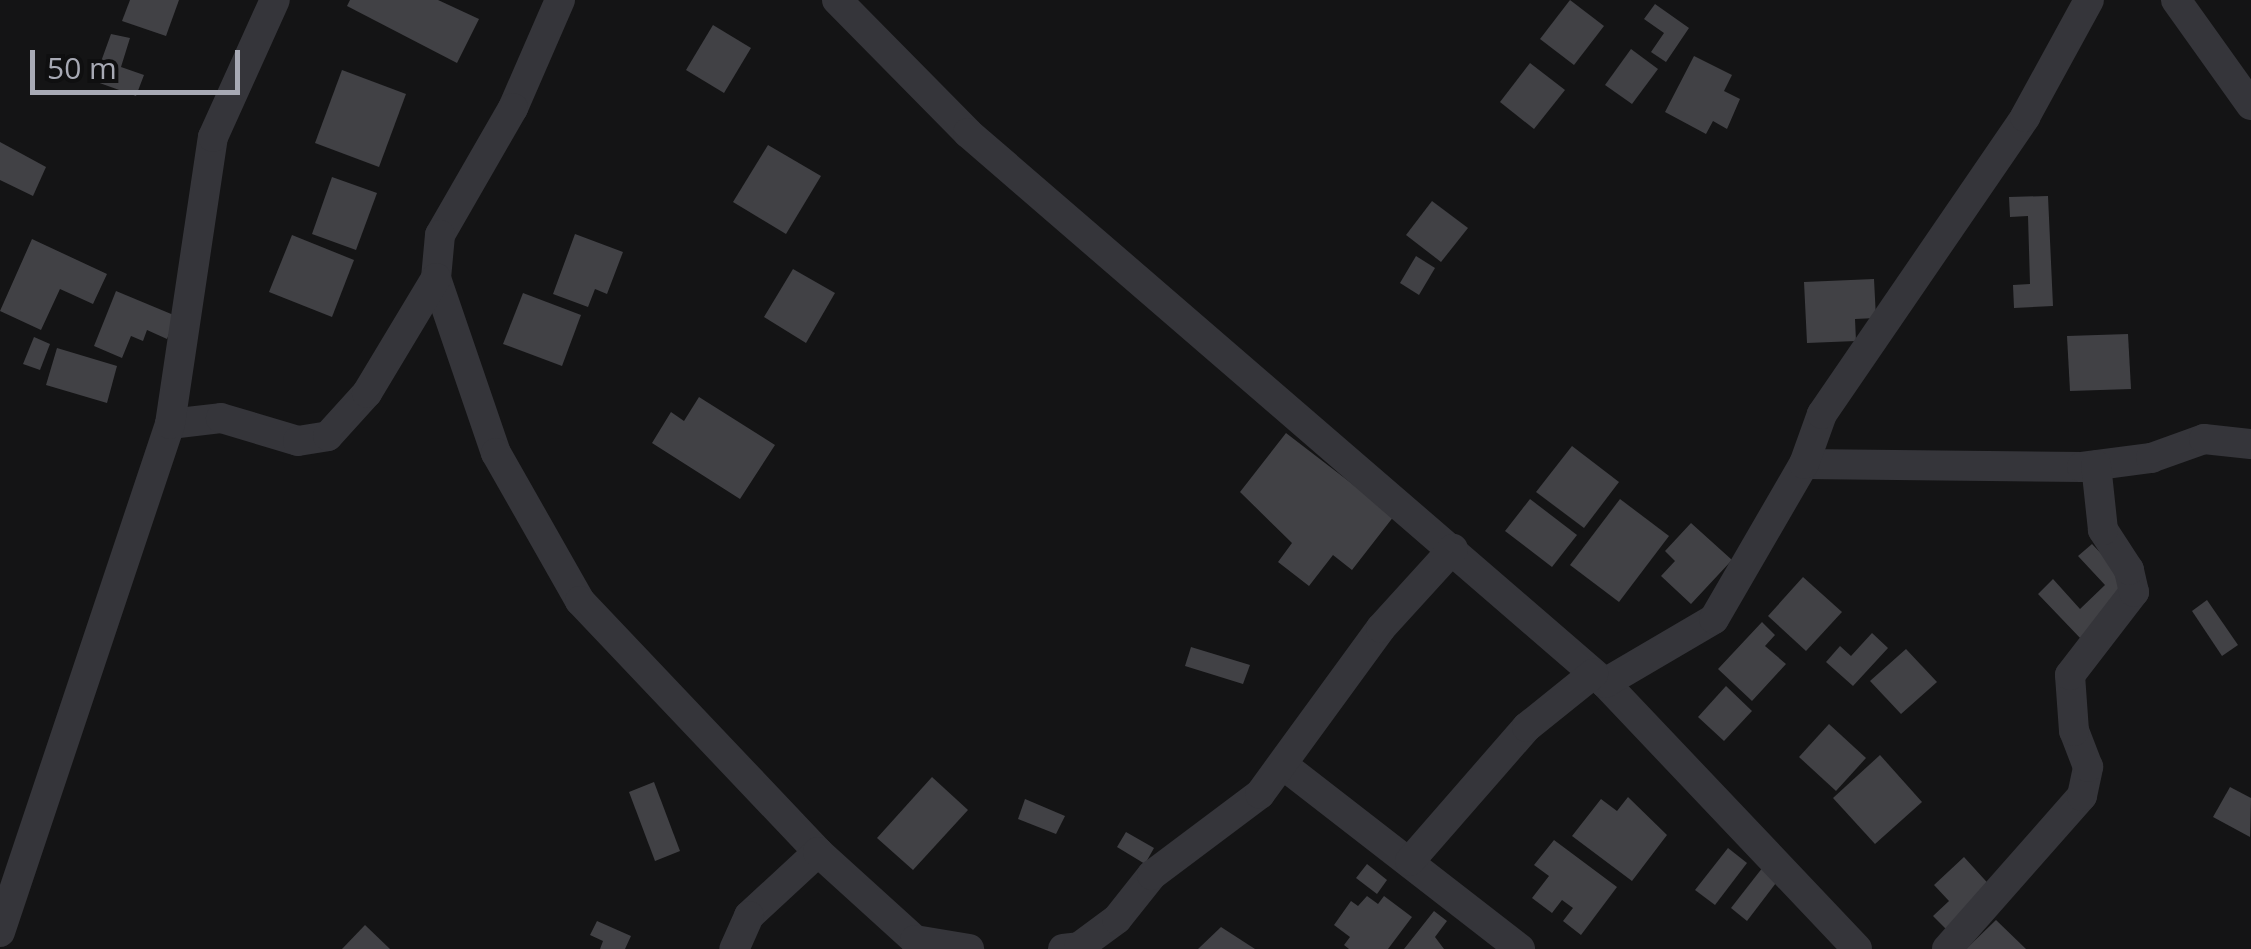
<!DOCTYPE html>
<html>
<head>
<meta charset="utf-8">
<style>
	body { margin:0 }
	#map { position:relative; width:2251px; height:949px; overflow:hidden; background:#141415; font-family:"Open Sans",sans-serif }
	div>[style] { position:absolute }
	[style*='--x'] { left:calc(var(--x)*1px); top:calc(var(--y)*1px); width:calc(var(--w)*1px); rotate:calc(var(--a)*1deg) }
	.building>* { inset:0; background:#414145 }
	.minor>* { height:30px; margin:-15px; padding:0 15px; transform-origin:15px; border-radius:15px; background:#35353a }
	span { translate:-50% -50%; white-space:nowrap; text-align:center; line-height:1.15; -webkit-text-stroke:9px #0f0f10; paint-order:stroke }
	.scale { position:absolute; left:30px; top:50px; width:210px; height:45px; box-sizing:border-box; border:5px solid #a7a9b4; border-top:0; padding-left:12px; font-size:30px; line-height:35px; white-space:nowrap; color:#a7a9b4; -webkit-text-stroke:8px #0f0f10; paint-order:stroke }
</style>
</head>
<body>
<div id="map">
	<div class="building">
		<div style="clip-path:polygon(130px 0,179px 0,166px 36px,122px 21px)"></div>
		<div style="clip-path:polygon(350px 0,438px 0,479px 19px,457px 63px,347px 6px)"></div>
		<div style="clip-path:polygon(1570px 0,1604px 26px,1574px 65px,1540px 39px)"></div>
		<div style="clip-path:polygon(1655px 4px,1689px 28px,1666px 62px,1651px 52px,1664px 33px,1644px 19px)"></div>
		<div style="clip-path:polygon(713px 25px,751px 48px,724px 93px,686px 70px)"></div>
		<div style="clip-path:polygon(111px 34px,130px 38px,121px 67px,144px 75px,136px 96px,94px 81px)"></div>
		<div style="clip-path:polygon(1631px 49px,1658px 69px,1632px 104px,1605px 85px)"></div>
		<div style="clip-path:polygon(1694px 56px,1732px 75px,1724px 91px,1740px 99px,1727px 129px,1713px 121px,1706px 134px,1665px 112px)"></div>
		<div style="clip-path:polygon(1530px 63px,1565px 90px,1534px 129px,1500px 102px)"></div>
		<div style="clip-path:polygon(342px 70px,406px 94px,379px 167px,315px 143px)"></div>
		<div style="clip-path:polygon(0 142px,46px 167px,33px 196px,0 180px)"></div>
		<div style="clip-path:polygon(768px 145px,821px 176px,786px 234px,733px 202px)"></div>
		<div style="clip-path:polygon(332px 177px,377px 193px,356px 250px,312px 234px)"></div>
		<div style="clip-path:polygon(2048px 196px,2053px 306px,2014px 308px,2013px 285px,2030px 284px,2028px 216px,2010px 217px,2009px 197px)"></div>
		<div style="clip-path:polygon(1432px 201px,1468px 228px,1441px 262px,1406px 235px)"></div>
		<div style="clip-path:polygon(575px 234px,623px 252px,607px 294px,595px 289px,588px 307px,553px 294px)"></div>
		<div style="clip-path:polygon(292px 235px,354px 260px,332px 317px,269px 292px)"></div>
		<div style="clip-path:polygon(32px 239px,107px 274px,93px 304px,60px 289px,41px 330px,0 311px)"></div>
		<div style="clip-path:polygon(1416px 256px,1435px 268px,1419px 295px,1400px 283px)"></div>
		<div style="clip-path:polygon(793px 269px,835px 293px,806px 343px,764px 317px)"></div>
		<div style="clip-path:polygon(1874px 279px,1876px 318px,1855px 319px,1856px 341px,1807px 343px,1804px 282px)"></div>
		<div style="clip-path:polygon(116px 291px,176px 316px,167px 339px,147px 330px,143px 341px,131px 336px,122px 358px,94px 346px)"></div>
		<div style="clip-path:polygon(523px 293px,581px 315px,562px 366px,503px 344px)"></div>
		<div style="clip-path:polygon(2128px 334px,2131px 389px,2070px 391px,2067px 336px)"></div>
		<div style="clip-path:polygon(34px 337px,50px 344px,40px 370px,23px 364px)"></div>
		<div style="clip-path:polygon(57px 348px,117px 366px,107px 403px,46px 385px)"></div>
		<div style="clip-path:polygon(699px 397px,775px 445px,740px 499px,652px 443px,671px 412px,684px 421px)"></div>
		<div style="clip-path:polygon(1286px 433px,1394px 516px,1352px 570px,1333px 555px,1309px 586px,1278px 562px,1292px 543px,1240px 492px)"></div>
		<div style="clip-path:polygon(1572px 446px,1619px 482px,1584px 528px,1536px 492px)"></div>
		<div style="clip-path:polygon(1530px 499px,1577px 535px,1552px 567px,1505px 531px)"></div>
		<div style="clip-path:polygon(1620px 499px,1669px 536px,1619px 602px,1570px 565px)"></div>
		<div style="clip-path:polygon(1691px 523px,1732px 560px,1691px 604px,1661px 576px,1675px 561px,1665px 551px)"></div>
		<div style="clip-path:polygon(2092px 544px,2131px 585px,2082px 640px,2038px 594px,2053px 579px,2080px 609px,2105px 585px,2078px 556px)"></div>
		<div style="clip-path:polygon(1803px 577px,1842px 612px,1806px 651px,1768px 616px)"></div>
		<div style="clip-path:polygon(2207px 600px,2238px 645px,2222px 656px,2192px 611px)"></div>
		<div style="clip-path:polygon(1762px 622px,1775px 635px,1765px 646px,1786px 664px,1752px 701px,1718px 669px)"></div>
		<div style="clip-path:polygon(1872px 633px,1888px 648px,1853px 686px,1826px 662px,1840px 646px,1851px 656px)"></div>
		<div style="clip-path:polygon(1191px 647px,1250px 665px,1243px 684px,1185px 666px)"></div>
		<div style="clip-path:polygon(1906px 649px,1937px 682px,1901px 714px,1870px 681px)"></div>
		<div style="clip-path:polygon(1726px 686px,1752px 711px,1724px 741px,1698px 717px)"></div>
		<div style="clip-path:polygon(1829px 724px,1866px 758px,1836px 791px,1799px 757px)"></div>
		<div style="clip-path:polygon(1880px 755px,1922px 802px,1875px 844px,1833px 798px)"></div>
		<div style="clip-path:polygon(932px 777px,968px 810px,913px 870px,877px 838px)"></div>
		<div style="clip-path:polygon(654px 782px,680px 851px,655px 861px,629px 792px)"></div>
		<div style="clip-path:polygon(2230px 787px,2251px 798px,2250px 837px,2213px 817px)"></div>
		<div style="clip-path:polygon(1628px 797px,1667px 835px,1632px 881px,1572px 836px,1601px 799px,1617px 811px)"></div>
		<div style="clip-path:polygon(1025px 799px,1065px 816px,1056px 834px,1018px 819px)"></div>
		<div style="clip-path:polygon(1126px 832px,1154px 848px,1145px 864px,1117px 847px)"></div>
		<div style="clip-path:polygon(1554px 840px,1617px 887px,1581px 935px,1563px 921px,1573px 908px,1562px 900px,1552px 913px,1532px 898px,1549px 876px,1534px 865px)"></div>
		<div style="clip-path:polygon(1728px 848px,1747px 863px,1715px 905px,1695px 890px)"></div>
		<div style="clip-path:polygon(1964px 857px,1994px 890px,1948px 931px,1933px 916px,1949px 901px,1934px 885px)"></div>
		<div style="clip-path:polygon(1367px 864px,1387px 880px,1377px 894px,1356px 878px)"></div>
		<div style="clip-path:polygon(1763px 867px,1779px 879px,1747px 921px,1731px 908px)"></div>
		<div style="clip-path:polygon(1367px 896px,1378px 904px,1384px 896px,1412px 917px,1388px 949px,1349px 949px,1344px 945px,1350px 937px,1334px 925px,1351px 901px,1358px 906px)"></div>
		<div style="clip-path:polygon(1434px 911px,1447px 921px,1435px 937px,1444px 949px,1404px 949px)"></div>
		<div style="clip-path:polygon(1996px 920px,2026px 949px,1966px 949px)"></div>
		<div style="clip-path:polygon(597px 921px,631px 936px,625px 949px,600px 949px,603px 941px,590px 935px)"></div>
		<div style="clip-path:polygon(365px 925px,390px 949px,342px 949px)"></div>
		<div style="clip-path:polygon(1221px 927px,1255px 949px,1198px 949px)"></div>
	</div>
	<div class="minor">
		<div style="--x:560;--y:0;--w:118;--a:113.5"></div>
		<div style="--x:513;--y:108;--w:146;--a:119.9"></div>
		<div style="--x:440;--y:235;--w:43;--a:95.3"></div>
		<div style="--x:436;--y:278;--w:185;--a:71.1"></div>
		<div style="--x:496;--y:453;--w:170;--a:60.4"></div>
		<div style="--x:580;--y:601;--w:346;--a:46.5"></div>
		<div style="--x:818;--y:852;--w:94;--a:137.2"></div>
		<div style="--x:749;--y:916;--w:36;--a:114"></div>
		<div style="--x:837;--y:0;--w:187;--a:45.4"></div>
		<div style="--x:968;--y:133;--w:842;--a:40.81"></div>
		<div style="--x:1605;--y:683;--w:366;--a:46.5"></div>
		<div style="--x:2176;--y:0;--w:129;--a:54.5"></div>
		<div style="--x:170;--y:424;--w:51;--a:-6.7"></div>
		<div style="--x:221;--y:418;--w:80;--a:16.6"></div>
		<div style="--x:298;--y:441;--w:30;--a:-9"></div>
		<div style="--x:328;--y:436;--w:58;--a:-47.8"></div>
		<div style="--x:367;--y:393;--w:134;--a:-59"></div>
		<div style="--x:1804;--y:464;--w:278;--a:0.6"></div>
		<div style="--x:2082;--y:467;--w:70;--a:-7.4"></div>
		<div style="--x:2151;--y:458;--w:56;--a:-19.7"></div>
		<div style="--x:2204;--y:439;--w:47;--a:6.1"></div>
		<div style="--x:1605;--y:683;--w:126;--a:-30.4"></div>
		<div style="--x:1714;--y:619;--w:179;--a:-59.9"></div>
		<div style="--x:1804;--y:464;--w:53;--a:-70.2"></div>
		<div style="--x:1822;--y:414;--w:360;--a:-55.6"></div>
		<div style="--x:2025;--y:117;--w:133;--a:-61.3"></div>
		<div style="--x:1283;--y:765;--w:300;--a:37.8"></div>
		<div style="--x:818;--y:852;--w:131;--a:42.2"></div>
		<div style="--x:915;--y:940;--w:55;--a:9.5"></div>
		<div style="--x:1410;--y:861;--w:178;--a:-48.9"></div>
		<div style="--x:1527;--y:727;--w:85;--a:-38.8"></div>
		<div style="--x:0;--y:932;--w:536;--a:-71.5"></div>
		<div style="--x:170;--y:424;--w:290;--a:-81.5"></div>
		<div style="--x:213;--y:137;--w:150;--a:-65.7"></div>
		<div style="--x:1063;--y:949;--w:16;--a:-7"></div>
		<div style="--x:1079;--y:947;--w:47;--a:-36.4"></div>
		<div style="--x:1117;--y:919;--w:56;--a:-51.5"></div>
		<div style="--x:1152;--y:875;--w:135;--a:-36.9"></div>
		<div style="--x:1260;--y:794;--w:205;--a:-53.9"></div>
		<div style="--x:1381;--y:628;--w:107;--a:-47.7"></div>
		<div style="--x:1947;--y:949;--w:204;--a:-48.6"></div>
		<div style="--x:2082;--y:796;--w:30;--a:-78"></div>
		<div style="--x:2088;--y:767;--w:39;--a:-111"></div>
		<div style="--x:2074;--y:731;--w:56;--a:-94.1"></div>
		<div style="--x:2070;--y:675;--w:105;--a:-52.4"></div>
		<div style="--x:2134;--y:592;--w:23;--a:-103"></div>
		<div style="--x:2129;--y:570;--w:48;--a:-123"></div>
		<div style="--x:2103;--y:530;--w:65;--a:-96.1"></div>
	</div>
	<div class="scale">50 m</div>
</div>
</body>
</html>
